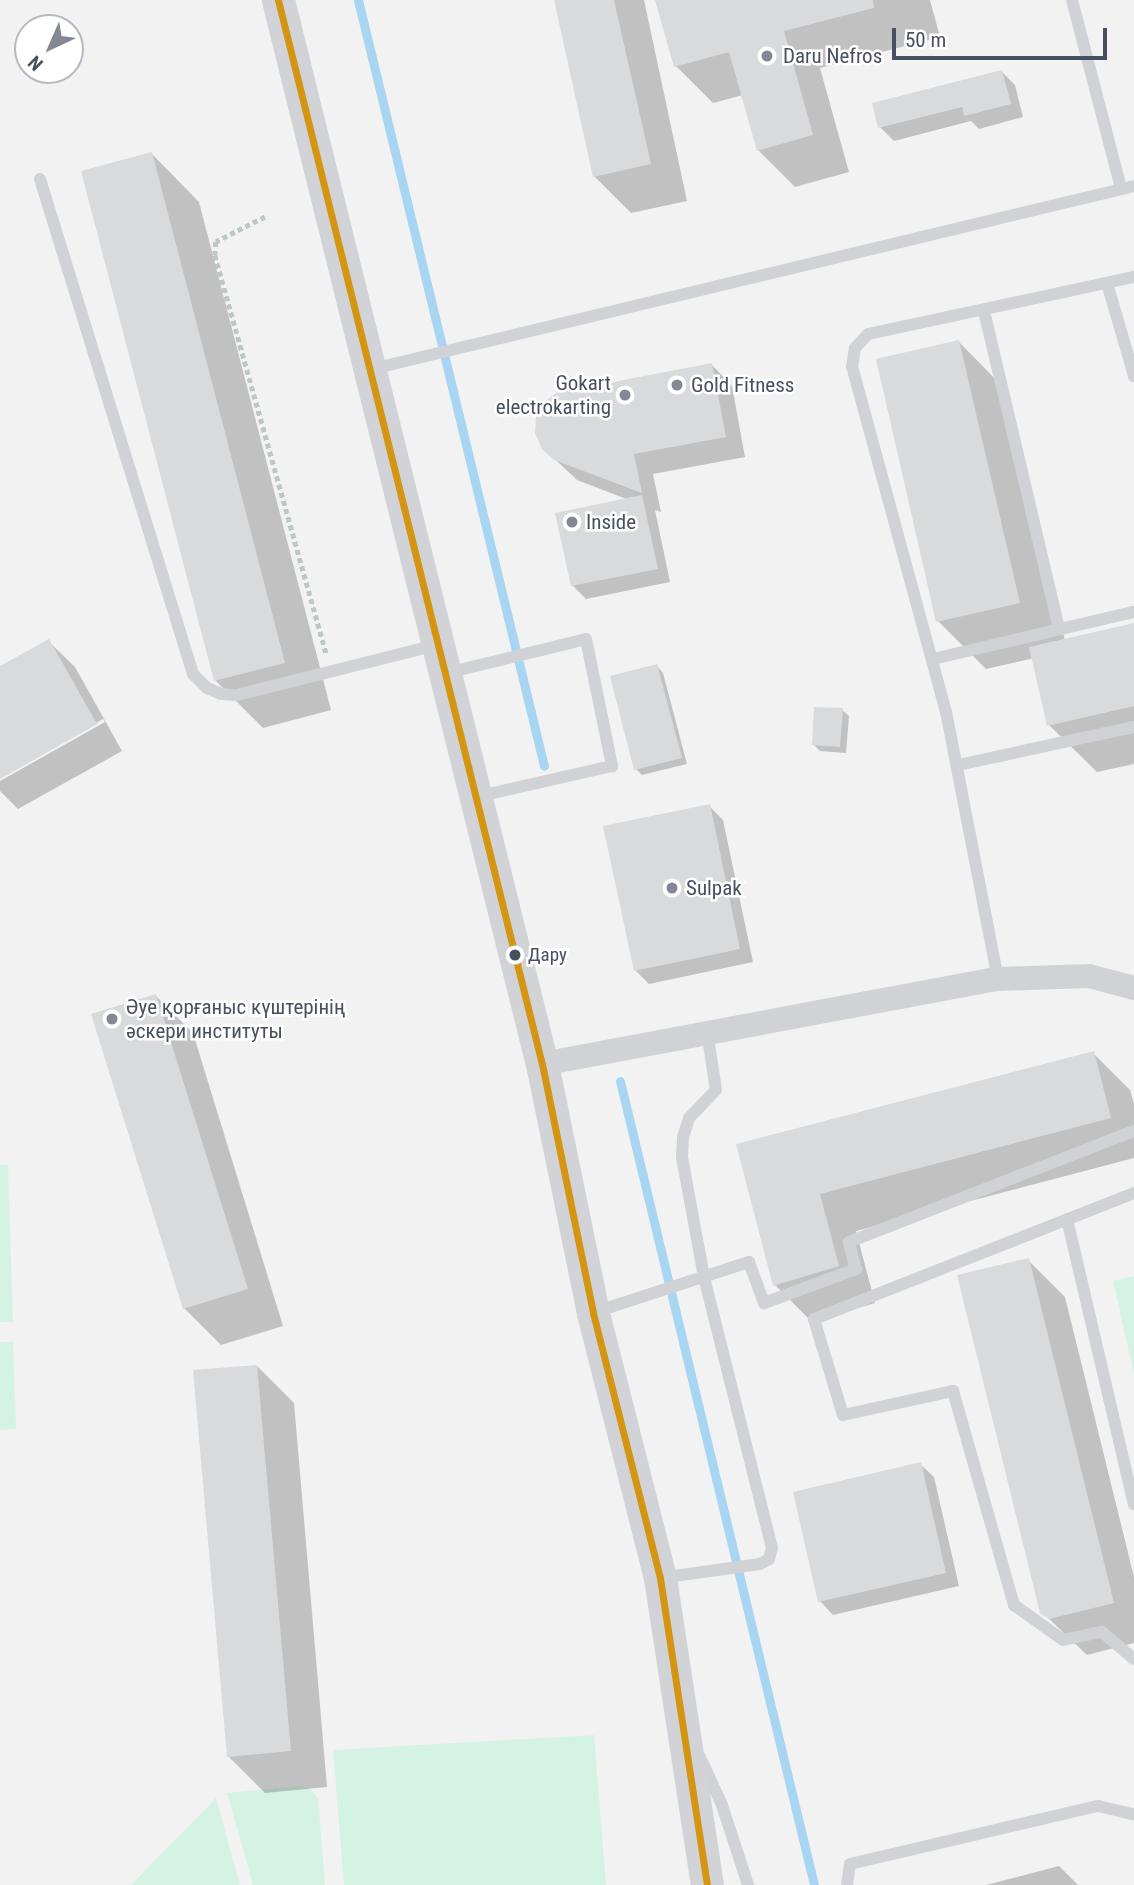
<!DOCTYPE html>
<html>
<head>
<meta charset="utf-8">
<style>
	body { margin:0 }
	#map { position:relative; width:1134px; height:1885px; overflow:hidden; background:#f2f2f2; font-family:"Roboto Condensed",sans-serif }
	div>[style] { position:absolute }
	[style*='--x'] { left:calc(var(--x)*1px); top:calc(var(--y)*1px); width:calc(var(--w)*1px); rotate:calc(var(--a)*1deg) }
	.green>* { inset:0; background:#d5f3e5 }
	.shadow>* { inset:0; background:#0003 }
	.stream>* { height:9px; margin:-4.5px; padding:0 4.5px; transform-origin:4.5px; border-radius:4.5px; background:#a8d6f2 }
	.building>* { inset:0; background:#d9dadc }
	.path>* { height:4.5px; margin-top:-2.25px; transform-origin:0; background:repeating-linear-gradient(90deg,#bcc8c6 0 5px,transparent 0 8.5px) }
	.lane>* { height:12px; margin:-6px; padding:0 6px; transform-origin:6px; border-radius:6px; background:#d0d2d5 }
	.street>* { height:24px; margin:-12px; padding:0 12px; transform-origin:12px; border-radius:12px; background:#d0d2d5 }
	.secondary>* { height:33px; margin:-16.5px; padding:0 16.5px; transform-origin:16.5px; border-radius:16.5px; background:#d1d3d7 }
	.bus-1>* { height:7px; margin:-3.5px; padding:0 3.5px; transform-origin:3.5px; border-radius:3.5px; background:#d49513 }
	.dots>* { width:19px; height:19px; translate:-50% -50%; box-sizing:border-box; border:4px solid #fff; border-radius:50% }
	span { translate:-50% -50%; white-space:nowrap; text-align:center; line-height:1.15; -webkit-text-stroke:5px #fff; paint-order:stroke }
	.bus-label { font-size:19px; color:#475060 }
	.left { translate:0 -50%; text-align:left }
	.poi-label { font-size:21px; color:#475060 }
	.right { translate:-100% -50%; text-align:right }
	.north { position:absolute; left:14px; top:14px; width:70px; height:70px; box-sizing:border-box; background:#fff; border:2px solid #b5b9bf; border-radius:50%; rotate:224deg; font-size:19px; font-weight:700; line-height:28px; text-align:center; color:#475060 }
	.north::after { content:''; display:block; margin:auto; width:24px; height:32px; background:#838993; clip-path:polygon(50% 0,100% 100%,50% 72%,0 100%) }
	.scale { position:absolute; left:892px; top:28px; width:215px; height:32px; box-sizing:border-box; border:4px solid #475060; border-top:0; padding-left:9px; font-size:21px; line-height:24px; white-space:nowrap; color:#475060; -webkit-text-stroke:5px #fff; paint-order:stroke }
</style>
</head>
<body>
<div id="map">
	<div class="green">
		<div style="clip-path:polygon(0 1165px,8px 1165px,13px 1322px,0 1322px)"></div>
		<div style="clip-path:polygon(1134px 1276px,1134px 1374px,1113px 1281px)"></div>
		<div style="clip-path:polygon(0 1342px,13px 1342px,16px 1429px,0 1430px)"></div>
		<div style="clip-path:polygon(594px 1735px,606px 1885px,344px 1885px,333px 1750px)"></div>
		<div style="clip-path:polygon(299px 1786px,310px 1789px,318px 1798px,325px 1885px,253px 1885px,227px 1793px)"></div>
		<div style="clip-path:polygon(216px 1798px,240px 1885px,131px 1885px)"></div>
	</div>
	<div class="shadow">
		<div style="clip-path:polygon(555px 0,644px 0,687px 201px,631px 213px,594px 176px)"></div>
		<div style="clip-path:polygon(657px 0,930px 0,940px 37px,820px 68px,849px 172px,795px 187px,758px 150px,743px 95px,713px 103px,676px 66px)"></div>
		<div style="clip-path:polygon(1001px 71px,1015px 85px,1023px 117px,979px 129px,971px 121px,894px 141px,880px 127px)"></div>
		<div style="clip-path:polygon(152px 154px,199px 202px,331px 710px,263px 728px,215px 680px)"></div>
		<div style="clip-path:polygon(959px 342px,1006px 390px,1065px 641px,1134px 625px,1134px 764px,1097px 772px,1049px 725px,1034px 658px,986px 669px,938px 621px)"></div>
		<div style="clip-path:polygon(712px 365px,732px 386px,745px 457px,653px 474px,661px 512px,655px 510px,670px 582px,586px 599px,572px 585px,629px 500px,577px 480px,543px 448px)"></div>
		<div style="clip-path:polygon(48px 641px,75px 667px,122px 751px,18px 809px,0 791px,0 781px,105px 722px,103px 719px,0 777px,0 668px)"></div>
		<div style="clip-path:polygon(657px 666px,663px 673px,687px 764px,642px 775px,636px 769px)"></div>
		<div style="clip-path:polygon(842px 710px,849px 716px,846px 753px,820px 751px,814px 745px)"></div>
		<div style="clip-path:polygon(709px 806px,723px 820px,753px 962px,649px 984px,635px 970px)"></div>
		<div style="clip-path:polygon(156px 996px,193px 1033px,283px 1326px,221px 1345px,184px 1308px)"></div>
		<div style="clip-path:polygon(1093px 1053px,1130px 1090px,1134px 1104px,1134px 1158px,856px 1231px,875px 1303px,812px 1322px,775px 1285px,738px 1145px)"></div>
		<div style="clip-path:polygon(1028px 1260px,1065px 1297px,1134px 1577px,1134px 1643px,1087px 1655px,1042px 1612px)"></div>
		<div style="clip-path:polygon(257px 1366px,294px 1403px,327px 1787px,265px 1793px,228px 1756px)"></div>
		<div style="clip-path:polygon(920px 1464px,934px 1477px,959px 1586px,833px 1615px,820px 1601px)"></div>
		<div style="clip-path:polygon(1059px 1866px,1078px 1885px,986px 1885px)"></div>
	</div>
	<div class="stream">
		<div style="--x:358;--y:0;--w:788;--a:76.35"></div>
		<div style="--x:620;--y:1081;--w:827;--a:76.43"></div>
	</div>
	<div class="building">
		<div style="clip-path:polygon(554px 0,614px 0,651px 164px,593px 177px)"></div>
		<div style="clip-path:polygon(655px 0,873px 0,874px 8px,784px 31px,813px 135px,757px 151px,729px 52px,674px 67px)"></div>
		<div style="clip-path:polygon(1002px 70px,1011px 104px,964px 116px,962px 107px,878px 128px,872px 103px)"></div>
		<div style="clip-path:polygon(152px 152px,285px 663px,214px 681px,81px 171px)"></div>
		<div style="clip-path:polygon(959px 340px,1020px 603px,936px 622px,876px 359px)"></div>
		<div style="clip-path:polygon(712px 363px,726px 437px,634px 454px,642px 493px,554px 460px,542px 449px,535px 433px,536px 417px,543px 403px,556px 393px)"></div>
		<div style="clip-path:polygon(642px 495px,658px 569px,571px 586px,555px 513px)"></div>
		<div style="clip-path:polygon(1134px 623px,1134px 706px,1047px 726px,1029px 647px)"></div>
		<div style="clip-path:polygon(49px 639px,97px 724px,0 779px,0 666px)"></div>
		<div style="clip-path:polygon(657px 664px,682px 758px,634px 770px,610px 676px)"></div>
		<div style="clip-path:polygon(814px 707px,843px 708px,840px 747px,812px 745px)"></div>
		<div style="clip-path:polygon(710px 804px,740px 949px,634px 971px,603px 826px)"></div>
		<div style="clip-path:polygon(156px 994px,248px 1289px,183px 1309px,91px 1014px)"></div>
		<div style="clip-path:polygon(1094px 1051px,1111px 1118px,820px 1194px,839px 1266px,773px 1286px,736px 1144px)"></div>
		<div style="clip-path:polygon(1029px 1258px,1114px 1603px,1049px 1619px,1040px 1613px,957px 1275px)"></div>
		<div style="clip-path:polygon(257px 1365px,291px 1751px,227px 1757px,193px 1370px)"></div>
		<div style="clip-path:polygon(921px 1462px,946px 1573px,818px 1602px,793px 1492px)"></div>
	</div>
	<div class="path">
		<div style="--x:265;--y:217;--w:55;--a:153"></div>
		<div style="--x:216;--y:242;--w:13;--a:94"></div>
		<div style="--x:215;--y:255;--w:413;--a:74.4"></div>
	</div>
	<div class="lane">
		<div style="--x:1072;--y:0;--w:194;--a:75.4"></div>
		<div style="--x:40;--y:179;--w:518;--a:72.82"></div>
		<div style="--x:193;--y:674;--w:20;--a:45"></div>
		<div style="--x:207;--y:688;--w:15;--a:23"></div>
		<div style="--x:221;--y:694;--w:16;--a:4"></div>
		<div style="--x:237;--y:695;--w:205;--a:-14.1"></div>
		<div style="--x:1107;--y:283;--w:97;--a:73.8"></div>
		<div style="--x:984;--y:311;--w:326;--a:76.7"></div>
		<div style="--x:372;--y:369;--w:784;--a:-13.5"></div>
		<div style="--x:933;--y:659;--w:206;--a:-13.2"></div>
		<div style="--x:447;--y:673;--w:143;--a:-13.7"></div>
		<div style="--x:586;--y:639;--w:130;--a:78.4"></div>
		<div style="--x:612;--y:766;--w:139;--a:167.2"></div>
		<div style="--x:958;--y:765;--w:180;--a:-12.2"></div>
		<div style="--x:998;--y:979;--w:272;--a:-101"></div>
		<div style="--x:946;--y:712;--w:358;--a:-105.2"></div>
		<div style="--x:852;--y:367;--w:19;--a:-81"></div>
		<div style="--x:855;--y:348;--w:19;--a:-47"></div>
		<div style="--x:868;--y:334;--w:272;--a:-12.1"></div>
		<div style="--x:1134;--y:1193;--w:344;--a:158.5"></div>
		<div style="--x:814;--y:1319;--w:100;--a:73.2"></div>
		<div style="--x:843;--y:1415;--w:113;--a:-12.3"></div>
		<div style="--x:953;--y:1391;--w:223;--a:74.1"></div>
		<div style="--x:1014;--y:1605;--w:60;--a:35.5"></div>
		<div style="--x:1063;--y:1640;--w:40;--a:-12"></div>
		<div style="--x:1102;--y:1632;--w:42;--a:40.2"></div>
		<div style="--x:1067;--y:1219;--w:293;--a:76.8"></div>
		<div style="--x:595;--y:1312;--w:162;--a:-18"></div>
		<div style="--x:749;--y:1262;--w:44;--a:69.9"></div>
		<div style="--x:764;--y:1303;--w:98;--a:-20.3"></div>
		<div style="--x:856;--y:1269;--w:28;--a:-105"></div>
		<div style="--x:849;--y:1242;--w:306;--a:-21.3"></div>
		<div style="--x:660;--y:1578;--w:101;--a:-8"></div>
		<div style="--x:760;--y:1564;--w:10;--a:-29"></div>
		<div style="--x:769;--y:1559;--w:11;--a:-75"></div>
		<div style="--x:772;--y:1548;--w:279;--a:-104.1"></div>
		<div style="--x:704;--y:1277;--w:122;--a:-100.4"></div>
		<div style="--x:682;--y:1157;--w:20;--a:-87"></div>
		<div style="--x:683;--y:1137;--w:20;--a:-72"></div>
		<div style="--x:689;--y:1118;--w:39;--a:-46"></div>
		<div style="--x:716;--y:1090;--w:60;--a:-98.7"></div>
		<div style="--x:700;--y:1757;--w:53;--a:65.4"></div>
		<div style="--x:722;--y:1805;--w:84;--a:72"></div>
		<div style="--x:847;--y:1885;--w:21;--a:-82"></div>
		<div style="--x:850;--y:1864;--w:255;--a:-13.2"></div>
		<div style="--x:1098;--y:1806;--w:37;--a:13"></div>
	</div>
	<div class="street">
		<div style="--x:542;--y:1064;--w:464;--a:-10.6"></div>
		<div style="--x:998;--y:979;--w:91;--a:-1.9"></div>
		<div style="--x:1089;--y:976;--w:47;--a:14.9"></div>
	</div>
	<div class="secondary">
		<div style="--x:278;--y:0;--w:1096;--a:76.07"></div>
		<div style="--x:542;--y:1064;--w:254;--a:78.4"></div>
		<div style="--x:593;--y:1313;--w:273;--a:75.8"></div>
		<div style="--x:660;--y:1578;--w:311;--a:81.3"></div>
	</div>
	<div class="bus-1">
		<div style="--x:278;--y:0;--w:1096;--a:76.07"></div>
		<div style="--x:542;--y:1064;--w:254;--a:78.4"></div>
		<div style="--x:593;--y:1313;--w:273;--a:75.8"></div>
		<div style="--x:660;--y:1578;--w:311;--a:81.3"></div>
	</div>
	<div class="dots">
		<div style="left:767px;top:56px;background:#838993"></div>
		<div style="left:677px;top:385px;background:#838993"></div>
		<div style="left:625px;top:395px;background:#838993"></div>
		<div style="left:572px;top:522px;background:#838993"></div>
		<div style="left:672px;top:888px;background:#838993"></div>
		<div style="left:515px;top:955px;background:#475060"></div>
		<div style="left:112px;top:1019px;background:#838993"></div>
	</div>
	<div class="bus-label">
		<span class="left" style="left:528px;top:955px">Дару</span>
	</div>
	<div class="poi-label">
		<span class="left" style="left:783px;top:56px">Daru Nefros</span>
		<span class="right" style="left:611px;top:395px">Gokart<br>electrokarting</span>
		<span class="left" style="left:691px;top:385px">Gold Fitness</span>
		<span class="left" style="left:586px;top:522px">Inside</span>
		<span class="left" style="left:686px;top:888px">Sulpak</span>
		<span class="left" style="left:126px;top:1019px">Әуе қорғаныс күштерінің<br>әскери институты</span>
	</div>
	<div class="north">N</div>
	<div class="scale">50 m</div>
</div>
</body>
</html>
